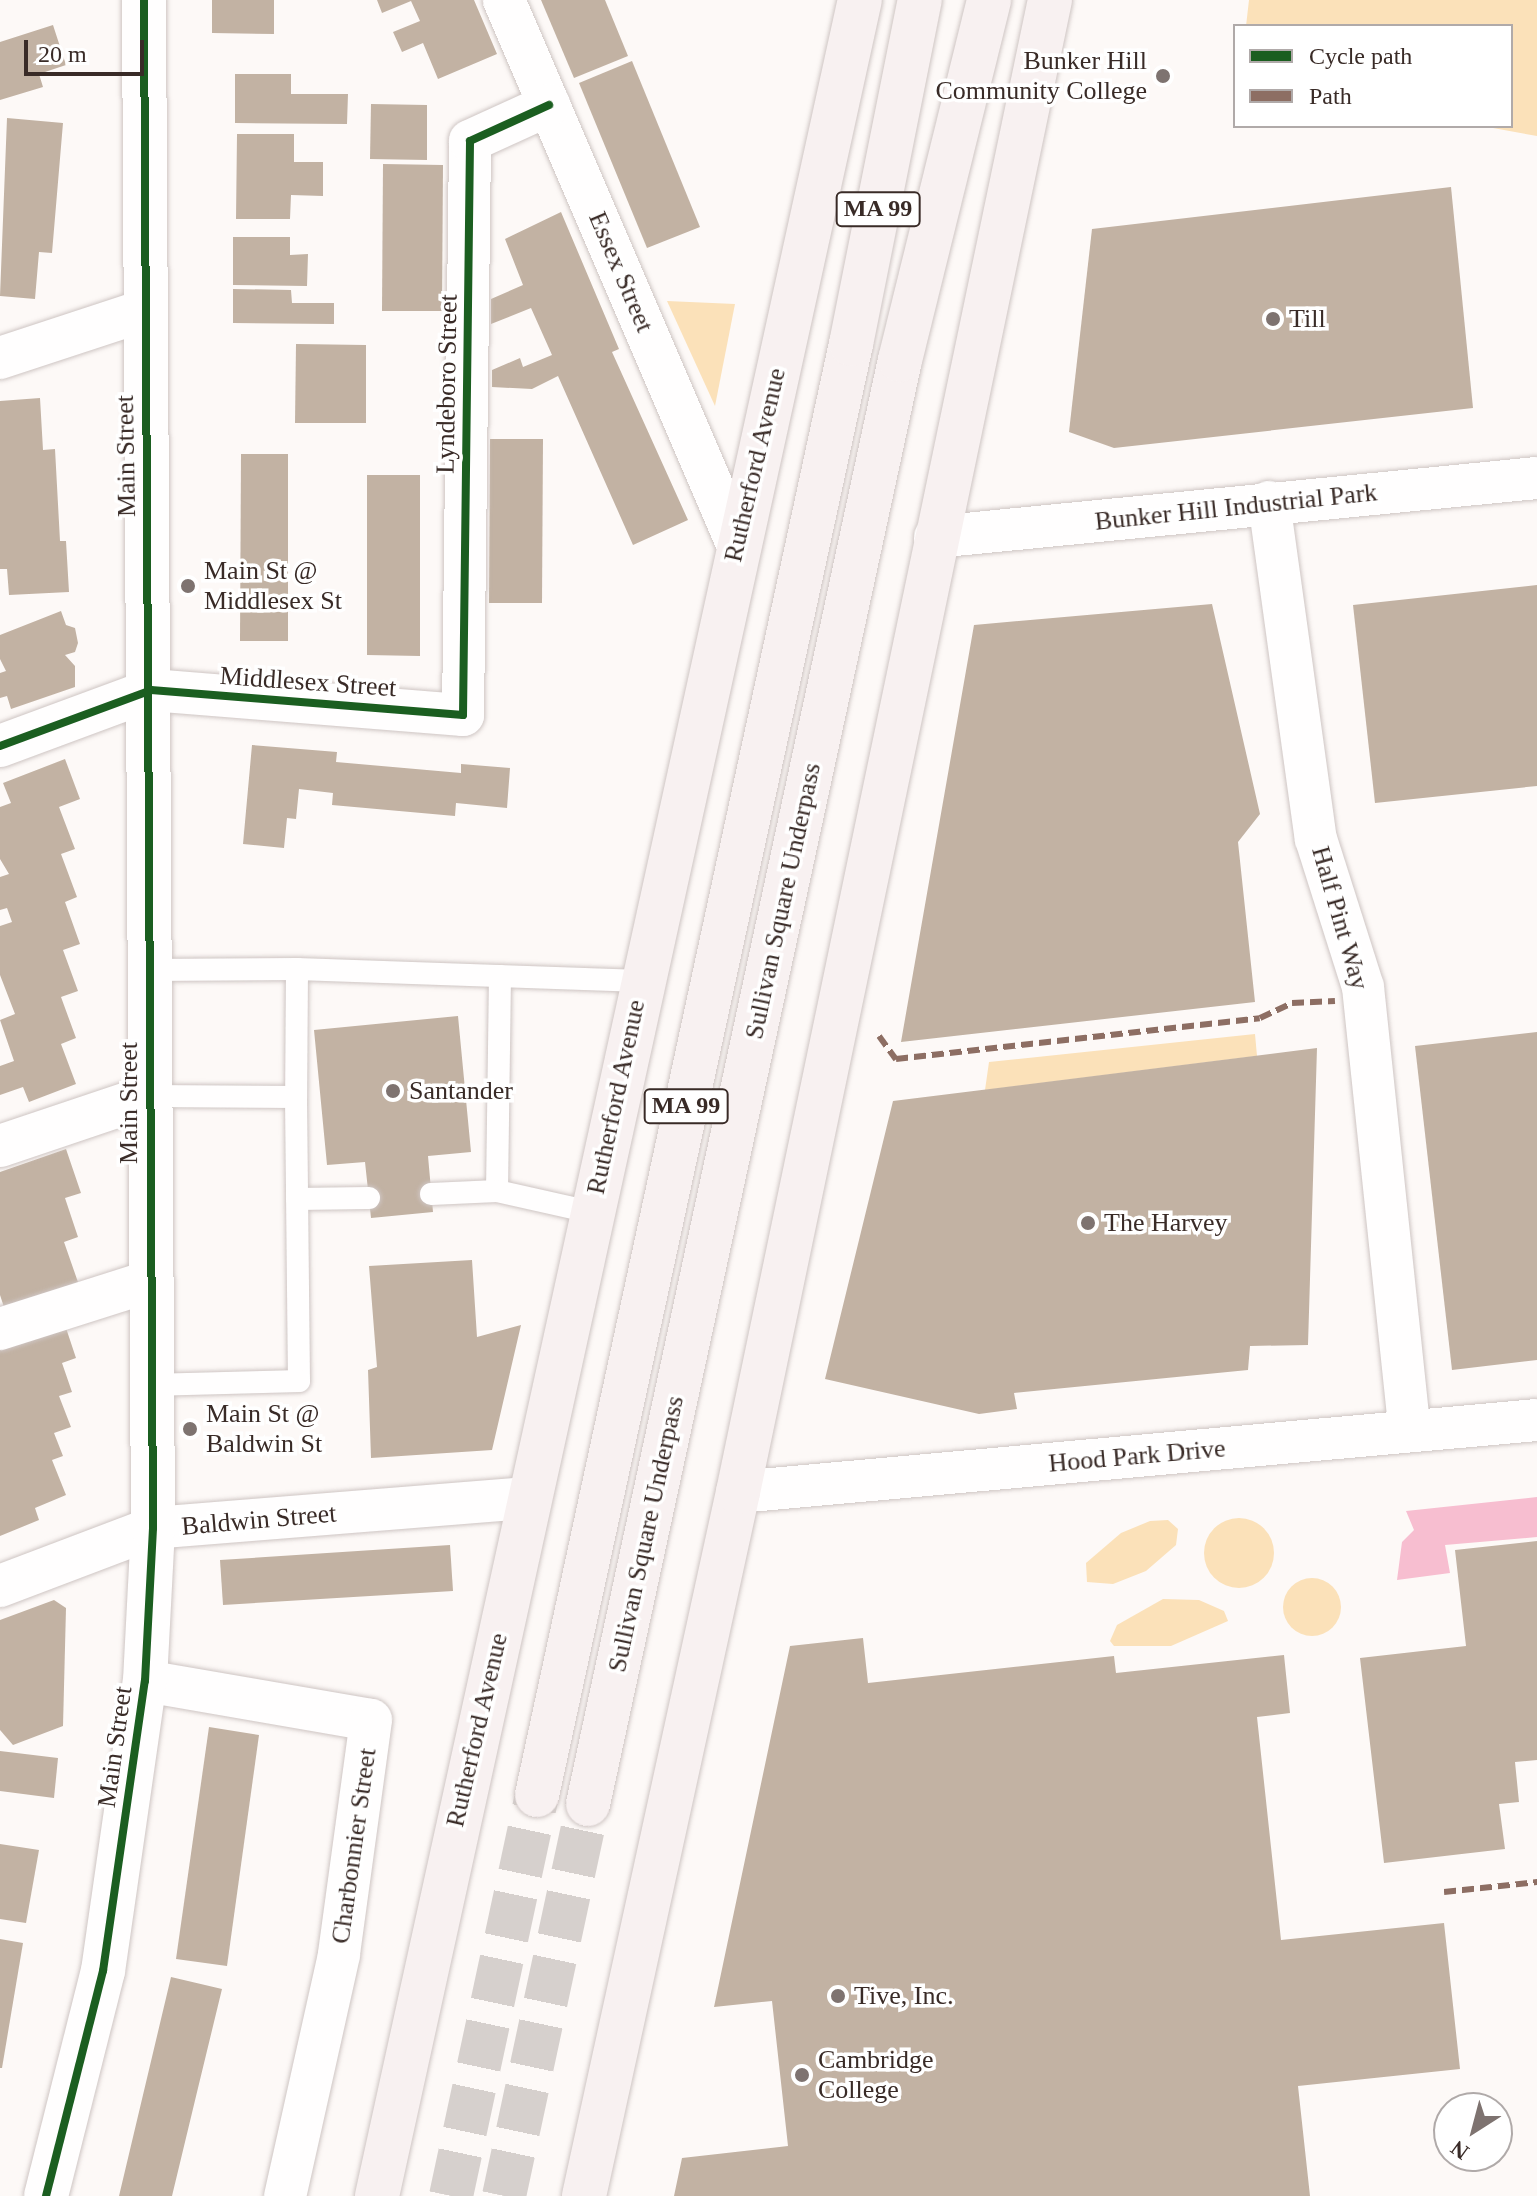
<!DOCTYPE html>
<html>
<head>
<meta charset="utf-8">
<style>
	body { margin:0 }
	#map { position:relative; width:1537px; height:2196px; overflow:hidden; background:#fdf9f7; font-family:"Times New Roman",serif }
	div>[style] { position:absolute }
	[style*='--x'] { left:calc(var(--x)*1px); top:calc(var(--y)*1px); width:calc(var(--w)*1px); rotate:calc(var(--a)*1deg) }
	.green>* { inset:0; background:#fbe1b9 }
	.round { border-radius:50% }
	.water>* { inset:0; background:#f7bed0 }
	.building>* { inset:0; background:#c2b2a3 }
	.primary-tunnel>* { height:44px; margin-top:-22px; transform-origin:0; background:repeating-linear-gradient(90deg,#d6d0cd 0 44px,transparent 0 66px) }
	.roads { filter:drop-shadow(0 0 2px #cec5c3) drop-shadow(0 0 2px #cec5c3) }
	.service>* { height:22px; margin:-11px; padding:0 11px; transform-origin:11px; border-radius:11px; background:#fffefe }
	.minor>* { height:42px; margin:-21px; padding:0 21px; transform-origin:21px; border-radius:21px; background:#fffefe }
	.secondary>* { height:44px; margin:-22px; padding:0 22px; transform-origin:22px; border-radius:22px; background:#fffefe }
	.primary>* { height:44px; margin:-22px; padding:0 22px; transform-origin:22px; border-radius:22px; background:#f8f1f1 }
	.quiet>* { height:6px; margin-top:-3px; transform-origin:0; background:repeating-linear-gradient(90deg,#8d6e63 0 12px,transparent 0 18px) }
	.cycleway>* { height:8px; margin:-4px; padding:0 4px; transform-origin:4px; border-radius:4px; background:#1b5e20 }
	.dots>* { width:22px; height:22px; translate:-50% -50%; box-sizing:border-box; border:4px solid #fff; border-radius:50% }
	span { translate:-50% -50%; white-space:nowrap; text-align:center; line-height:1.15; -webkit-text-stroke:7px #fff; paint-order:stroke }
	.shield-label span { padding:2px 6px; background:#fff; border:2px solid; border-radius:6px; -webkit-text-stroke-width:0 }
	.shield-label { font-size:24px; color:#392b27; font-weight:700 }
	.poi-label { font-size:26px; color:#392b27 }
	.right { translate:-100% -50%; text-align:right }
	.left { translate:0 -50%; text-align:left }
	.street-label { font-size:26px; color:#392b27 }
	.legend { position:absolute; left:1233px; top:24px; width:280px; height:104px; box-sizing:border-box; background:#fff; border:2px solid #b0aaa9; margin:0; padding:10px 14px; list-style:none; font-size:24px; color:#392b27 }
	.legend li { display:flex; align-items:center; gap:16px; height:40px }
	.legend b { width:40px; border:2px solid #b0aaa9 }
	.north { position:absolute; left:1433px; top:2092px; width:80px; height:80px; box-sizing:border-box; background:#fff; border:2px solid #b0aaa9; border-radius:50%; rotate:216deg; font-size:22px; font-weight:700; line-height:32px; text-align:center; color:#392b27 }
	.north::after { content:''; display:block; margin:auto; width:28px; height:36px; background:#7e7370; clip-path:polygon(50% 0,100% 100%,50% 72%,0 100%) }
	.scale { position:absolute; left:24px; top:40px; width:120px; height:36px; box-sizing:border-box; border:4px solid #392b27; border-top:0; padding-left:10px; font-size:24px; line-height:28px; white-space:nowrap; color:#392b27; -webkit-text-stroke:6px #fff; paint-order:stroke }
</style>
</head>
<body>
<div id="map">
	<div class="green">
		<div style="clip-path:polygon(1249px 0,1537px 0,1537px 136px,1482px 126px,1511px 126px,1511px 26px,1246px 26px)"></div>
		<div style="clip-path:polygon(667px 301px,735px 304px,715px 406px)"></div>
		<div style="clip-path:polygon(1255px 1034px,1257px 1056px,985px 1090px,989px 1062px)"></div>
		<div class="round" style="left:1204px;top:1518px;width:70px;height:70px"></div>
		<div style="clip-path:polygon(1168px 1520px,1178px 1529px,1176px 1545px,1146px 1571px,1113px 1584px,1087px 1582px,1086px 1563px,1121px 1533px,1150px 1521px)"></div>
		<div class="round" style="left:1283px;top:1578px;width:58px;height:58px"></div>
		<div style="clip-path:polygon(1163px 1599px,1199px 1600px,1224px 1611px,1228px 1621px,1171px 1646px,1114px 1646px,1110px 1641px,1117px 1625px)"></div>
	</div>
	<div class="water">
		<div style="clip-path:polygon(1537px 1497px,1537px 1537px,1445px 1545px,1450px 1573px,1397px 1580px,1402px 1542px,1414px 1530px,1406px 1511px)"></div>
	</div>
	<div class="building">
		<div style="clip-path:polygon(212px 0,274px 0,274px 34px,212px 33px)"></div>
		<div style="clip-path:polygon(377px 0,474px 0,497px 54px,438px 79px,423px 43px,402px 52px,393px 32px,420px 21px,411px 1px,382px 13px)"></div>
		<div style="clip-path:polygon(541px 0,605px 0,628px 56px,574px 78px)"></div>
		<div style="clip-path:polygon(53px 25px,66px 65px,39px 74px,43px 87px,0 100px,0 42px)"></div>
		<div style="clip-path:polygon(632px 61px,700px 227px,647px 248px,579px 83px)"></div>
		<div style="clip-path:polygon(235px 74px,291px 74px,291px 94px,348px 94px,347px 124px,235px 123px)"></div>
		<div style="clip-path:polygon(371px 104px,427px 105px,427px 160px,370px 159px)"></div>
		<div style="clip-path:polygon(7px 118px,63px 123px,52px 253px,39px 252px,35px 299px,0 296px)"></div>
		<div style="clip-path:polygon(237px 134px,294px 134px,294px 162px,323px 162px,323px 196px,291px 195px,290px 219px,236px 219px)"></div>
		<div style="clip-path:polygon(383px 164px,443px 165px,442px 311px,382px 311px)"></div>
		<div style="clip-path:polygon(1451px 187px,1473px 408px,1114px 448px,1069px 432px,1092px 229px)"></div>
		<div style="clip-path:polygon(561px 212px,619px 349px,612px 352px,688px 520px,633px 545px,558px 376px,532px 389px,492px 387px,492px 370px,520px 358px,523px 367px,552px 355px,531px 308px,491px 324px,491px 299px,523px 285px,505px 239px)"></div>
		<div style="clip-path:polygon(233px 237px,290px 237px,290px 255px,308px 254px,307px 286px,233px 285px)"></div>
		<div style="clip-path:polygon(233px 289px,291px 290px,292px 303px,334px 303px,334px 324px,233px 323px)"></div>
		<div style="clip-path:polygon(296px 344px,366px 345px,366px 423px,295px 423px)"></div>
		<div style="clip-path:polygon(40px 398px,43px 450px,55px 449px,60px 541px,66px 541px,69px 592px,9px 595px,7px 569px,0 569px,0 401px)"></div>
		<div style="clip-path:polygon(490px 439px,543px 439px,542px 603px,489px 603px)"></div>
		<div style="clip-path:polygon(241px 454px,288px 454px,288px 641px,240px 641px)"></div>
		<div style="clip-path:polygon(367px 475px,420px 475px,420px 656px,367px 655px)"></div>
		<div style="clip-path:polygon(1537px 585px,1537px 786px,1375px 803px,1353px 605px)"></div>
		<div style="clip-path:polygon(1212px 604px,1260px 814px,1238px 842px,1255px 1002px,901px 1042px,974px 625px)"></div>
		<div style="clip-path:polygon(61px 611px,66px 625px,75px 628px,78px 643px,75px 652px,65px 655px,75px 666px,75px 687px,11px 709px,7px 696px,0 698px,0 673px,6px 671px,0 659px,0 635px)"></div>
		<div style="clip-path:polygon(252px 745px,337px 752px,336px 762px,461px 773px,461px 764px,510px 768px,507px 808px,456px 803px,455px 816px,332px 805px,333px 793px,299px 789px,296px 819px,287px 818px,284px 848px,243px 844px)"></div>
		<div style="clip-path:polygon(65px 759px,80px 799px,59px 807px,75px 849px,61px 854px,77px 897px,65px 902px,80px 944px,63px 950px,78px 991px,61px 997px,76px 1038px,61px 1044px,76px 1084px,29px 1102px,23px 1087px,0 1095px,0 1066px,14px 1061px,0 1020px,15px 1014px,0 975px,0 926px,12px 922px,7px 908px,0 910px,0 877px,9px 874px,0 859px,0 807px,11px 803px,3px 783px)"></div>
		<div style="clip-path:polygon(458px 1016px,471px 1152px,428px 1156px,433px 1212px,371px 1218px,365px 1162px,327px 1165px,314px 1030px)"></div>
		<div style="clip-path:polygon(1537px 1032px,1537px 1360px,1452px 1370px,1415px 1046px)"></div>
		<div style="clip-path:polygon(1317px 1048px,1308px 1345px,1250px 1346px,1248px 1370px,1014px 1393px,1017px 1409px,979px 1414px,825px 1379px,893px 1101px)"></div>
		<div style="clip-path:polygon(66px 1149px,81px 1193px,65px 1198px,78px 1237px,64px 1242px,79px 1285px,5px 1310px,0 1295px,0 1172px)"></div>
		<div style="clip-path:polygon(472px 1260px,477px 1337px,521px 1325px,492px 1450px,371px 1458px,368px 1370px,377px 1367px,369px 1266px)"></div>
		<div style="clip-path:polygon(66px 1328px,76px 1358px,62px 1363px,72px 1392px,59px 1396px,71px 1427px,54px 1433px,63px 1456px,52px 1460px,66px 1495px,35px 1508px,39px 1520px,0 1536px,0 1349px)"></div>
		<div style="clip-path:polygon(1537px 1541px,1537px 1760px,1515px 1762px,1519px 1802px,1499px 1804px,1505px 1849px,1384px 1863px,1360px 1658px,1466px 1646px,1455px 1550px)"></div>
		<div style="clip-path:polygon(450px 1545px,453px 1591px,223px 1605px,220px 1560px)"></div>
		<div style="clip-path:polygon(54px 1600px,66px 1608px,63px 1726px,13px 1745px,0 1730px,0 1620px)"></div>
		<div style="clip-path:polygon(863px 1638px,868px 1683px,1114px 1656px,1116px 1673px,1284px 1655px,1290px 1713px,1257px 1717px,1281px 1940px,1444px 1923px,1460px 2069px,1298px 2086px,1310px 2196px,674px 2196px,682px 2158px,788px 2146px,772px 2001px,714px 2007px,790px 1646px)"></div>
		<div style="clip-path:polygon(209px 1727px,259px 1735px,227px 1966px,176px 1959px)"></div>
		<div style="clip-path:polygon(0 1751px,58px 1758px,54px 1798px,0 1791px)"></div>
		<div style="clip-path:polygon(0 1844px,39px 1850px,26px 1923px,0 1919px)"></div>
		<div style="clip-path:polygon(0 1939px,23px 1943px,2px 2068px,0 2068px)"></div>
		<div style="clip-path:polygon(171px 1977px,222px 1989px,198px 2088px,172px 2196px,119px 2196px)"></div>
	</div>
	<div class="primary-tunnel">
		<div style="--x:451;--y:2196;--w:410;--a:-77.9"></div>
		<div style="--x:504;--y:2196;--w:401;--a:-77.9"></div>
	</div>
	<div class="roads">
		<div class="service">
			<div style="--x:297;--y:969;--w:345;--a:2"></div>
			<div style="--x:149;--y:970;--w:148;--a:-0.4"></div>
			<div style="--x:297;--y:969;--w:128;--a:90.4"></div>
			<div style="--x:149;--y:1096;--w:147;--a:0.4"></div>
			<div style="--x:296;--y:1097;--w:284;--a:89.4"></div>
			<div style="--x:299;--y:1381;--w:148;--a:178.5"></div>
			<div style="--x:497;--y:1191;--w:215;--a:-89.2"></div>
			<div style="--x:431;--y:1194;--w:66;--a:-2.6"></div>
			<div style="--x:497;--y:1191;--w:96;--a:12.6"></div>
			<div style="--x:297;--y:1199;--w:72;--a:-0.8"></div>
		</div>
		<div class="minor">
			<div style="--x:504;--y:0;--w:592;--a:66.81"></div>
			<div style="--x:0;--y:358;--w:151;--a:-18.2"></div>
			<div style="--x:1269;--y:502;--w:340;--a:82.1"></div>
			<div style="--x:1316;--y:839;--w:155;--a:72.4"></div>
			<div style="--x:1363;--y:987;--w:446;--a:84"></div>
			<div style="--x:935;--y:537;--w:605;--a:-5.6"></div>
			<div style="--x:0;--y:746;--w:161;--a:-20.3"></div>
			<div style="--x:151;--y:690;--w:313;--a:4.6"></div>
			<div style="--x:463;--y:715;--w:574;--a:-89.3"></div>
			<div style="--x:470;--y:141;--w:87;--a:-24.5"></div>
			<div style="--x:0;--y:1146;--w:157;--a:-18.6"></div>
			<div style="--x:0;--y:1329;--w:157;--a:-17.7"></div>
			<div style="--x:738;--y:1492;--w:802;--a:-5.15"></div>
			<div style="--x:0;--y:1586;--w:164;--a:-20.8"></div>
			<div style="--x:153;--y:1528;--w:377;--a:-4.6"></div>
			<div style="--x:145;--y:1681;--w:229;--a:9.8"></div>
			<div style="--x:371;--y:1720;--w:237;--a:97.8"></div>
			<div style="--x:339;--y:1955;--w:247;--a:102.6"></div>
		</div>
		<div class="secondary">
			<div style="--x:46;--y:2196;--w:232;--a:-75.8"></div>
			<div style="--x:103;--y:1971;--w:293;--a:-81.8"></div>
			<div style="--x:145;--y:1681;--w:153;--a:-87"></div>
			<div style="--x:153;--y:1528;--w:1528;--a:-90.34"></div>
		</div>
		<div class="primary">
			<div style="--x:537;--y:1795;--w:1485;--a:-77.79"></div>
			<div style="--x:851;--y:344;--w:351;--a:-78.7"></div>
			<div style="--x:588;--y:1804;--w:1477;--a:-77.81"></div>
			<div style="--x:900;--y:360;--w:371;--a:-76.1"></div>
			<div style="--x:377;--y:2196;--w:2248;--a:-77.6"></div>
			<div style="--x:584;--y:2196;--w:721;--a:-77.66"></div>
			<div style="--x:738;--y:1492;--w:1524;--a:-78.19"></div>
		</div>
	</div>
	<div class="quiet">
		<div style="--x:879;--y:1036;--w:29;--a:54"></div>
		<div style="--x:896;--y:1059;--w:366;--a:-6.4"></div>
		<div style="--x:1260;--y:1018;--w:35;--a:-25"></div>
		<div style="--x:1292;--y:1003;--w:43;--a:-2.7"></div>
		<div style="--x:1444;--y:1892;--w:94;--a:-6.1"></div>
	</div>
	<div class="cycleway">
		<div style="--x:0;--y:746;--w:161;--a:-20.3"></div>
		<div style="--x:151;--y:690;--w:313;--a:4.6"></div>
		<div style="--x:463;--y:715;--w:574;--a:-89.3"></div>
		<div style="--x:470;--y:141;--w:87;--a:-24.5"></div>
		<div style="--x:46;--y:2196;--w:232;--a:-75.8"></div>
		<div style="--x:103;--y:1971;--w:293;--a:-81.8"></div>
		<div style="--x:145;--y:1681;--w:153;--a:-87"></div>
		<div style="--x:153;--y:1528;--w:1528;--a:-90.34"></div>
	</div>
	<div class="dots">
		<div style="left:1163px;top:76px;background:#7e7370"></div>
		<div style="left:1273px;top:319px;background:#7e7370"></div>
		<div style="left:188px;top:586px;background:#7e7370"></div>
		<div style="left:393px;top:1091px;background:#7e7370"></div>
		<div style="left:1088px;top:1223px;background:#7e7370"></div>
		<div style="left:190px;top:1429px;background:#7e7370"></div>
		<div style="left:838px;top:1996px;background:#7e7370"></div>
		<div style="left:802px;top:2075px;background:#7e7370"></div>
	</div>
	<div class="shield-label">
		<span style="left:878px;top:209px">MA 99</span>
		<span style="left:686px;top:1106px">MA 99</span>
	</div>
	<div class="poi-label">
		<span class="right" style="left:1147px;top:76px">Bunker Hill<br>Community College</span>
		<span class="left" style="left:1289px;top:319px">Till</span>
		<span class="left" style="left:204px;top:586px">Main St @<br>Middlesex St</span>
		<span class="left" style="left:409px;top:1091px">Santander</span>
		<span class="left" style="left:1104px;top:1223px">The Harvey</span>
		<span class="left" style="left:206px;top:1429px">Main St @<br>Baldwin St</span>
		<span class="left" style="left:854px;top:1996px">Tive, Inc.</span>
		<span class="left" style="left:818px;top:2075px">Cambridge<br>College</span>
	</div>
	<div class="street-label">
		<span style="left:621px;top:272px;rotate:67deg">Essex Street</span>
		<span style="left:447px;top:384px;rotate:-89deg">Lyndeboro Street</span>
		<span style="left:126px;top:456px;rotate:-91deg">Main Street</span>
		<span style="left:755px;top:465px;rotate:-77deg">Rutherford Avenue</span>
		<span style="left:1236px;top:507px;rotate:-6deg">Bunker Hill Industrial Park</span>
		<span style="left:308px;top:682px;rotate:4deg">Middlesex Street</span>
		<span style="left:783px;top:901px;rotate:-78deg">Sullivan Square Underpass</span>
		<span style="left:1340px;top:918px;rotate:74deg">Half Pint Way</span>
		<span style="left:616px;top:1097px;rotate:-78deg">Rutherford Avenue</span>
		<span style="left:129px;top:1103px;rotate:-90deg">Main Street</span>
		<span style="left:1137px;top:1456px;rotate:-5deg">Hood Park Drive</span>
		<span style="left:259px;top:1520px;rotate:-5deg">Baldwin Street</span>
		<span style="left:646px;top:1534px;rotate:-78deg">Sullivan Square Underpass</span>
		<span style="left:477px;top:1730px;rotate:-77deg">Rutherford Avenue</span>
		<span style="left:115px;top:1747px;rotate:-82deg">Main Street</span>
		<span style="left:354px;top:1846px;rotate:-82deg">Charbonnier Street</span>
	</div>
	<ul class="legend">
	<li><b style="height:10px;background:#1b5e20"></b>Cycle path</li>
	<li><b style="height:10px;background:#8d6e63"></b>Path</li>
	</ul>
	<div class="north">N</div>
	<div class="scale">20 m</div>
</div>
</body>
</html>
